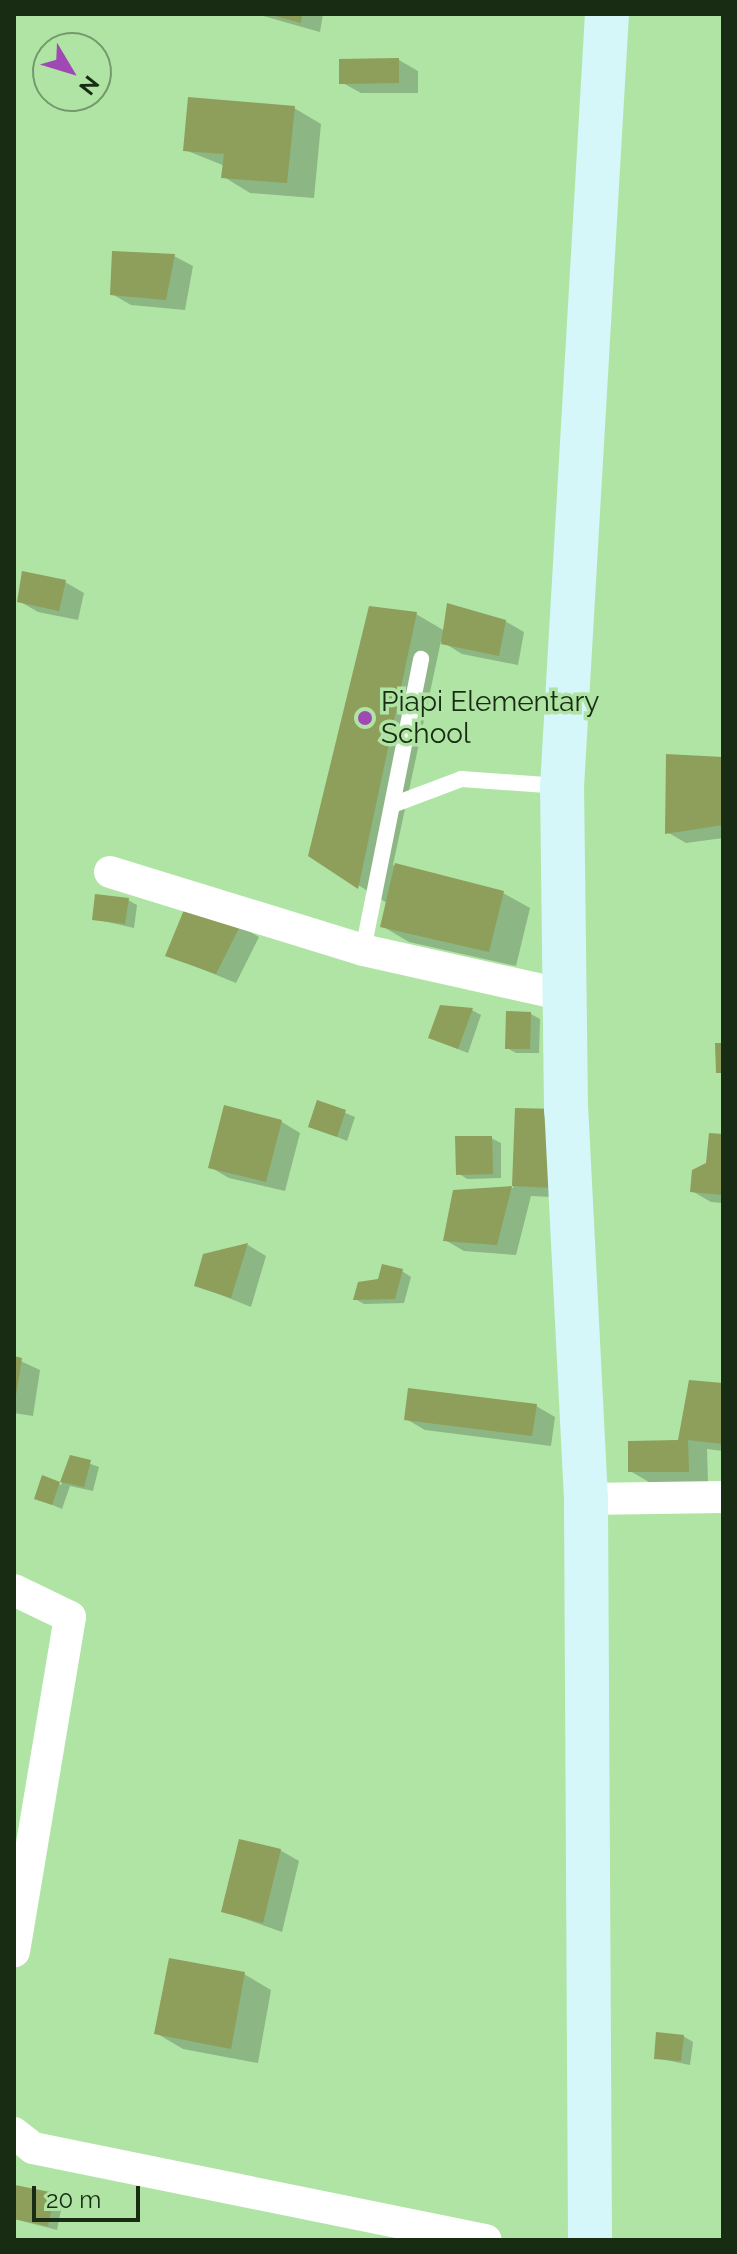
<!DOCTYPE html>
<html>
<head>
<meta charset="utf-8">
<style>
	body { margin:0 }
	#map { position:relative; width:737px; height:2254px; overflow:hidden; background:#b0e4a4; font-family:Raleway,sans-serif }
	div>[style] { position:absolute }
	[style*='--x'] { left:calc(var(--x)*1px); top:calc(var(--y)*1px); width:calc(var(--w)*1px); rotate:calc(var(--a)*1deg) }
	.shadow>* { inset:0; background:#0003 }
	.building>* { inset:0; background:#8e9e5b }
	.service>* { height:16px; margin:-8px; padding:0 8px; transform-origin:8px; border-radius:8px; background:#fff }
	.minor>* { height:32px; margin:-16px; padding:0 16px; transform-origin:16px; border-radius:16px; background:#fff }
	.secondary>* { height:44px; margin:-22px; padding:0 22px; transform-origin:22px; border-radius:22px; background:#d5f7f9 }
	.dots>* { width:22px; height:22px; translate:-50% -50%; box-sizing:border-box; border:4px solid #b0e4a4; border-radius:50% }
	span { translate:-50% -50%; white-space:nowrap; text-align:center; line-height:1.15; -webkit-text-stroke:7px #b0e4a4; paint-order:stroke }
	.poi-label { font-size:28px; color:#182c14 }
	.left { translate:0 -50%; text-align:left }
	.frame { position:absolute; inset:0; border:16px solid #182c14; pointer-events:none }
	.north { position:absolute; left:32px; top:32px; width:80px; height:80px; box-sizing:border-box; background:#b0e4a4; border:2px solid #739a6a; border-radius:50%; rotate:128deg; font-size:22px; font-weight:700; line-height:32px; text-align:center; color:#182c14 }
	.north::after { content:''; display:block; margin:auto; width:28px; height:36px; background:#a048b4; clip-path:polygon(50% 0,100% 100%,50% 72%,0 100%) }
	.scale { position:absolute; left:32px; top:2186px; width:108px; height:36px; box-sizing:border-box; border:4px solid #182c14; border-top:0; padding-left:10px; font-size:24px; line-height:28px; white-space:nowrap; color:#182c14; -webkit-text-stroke:6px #b0e4a4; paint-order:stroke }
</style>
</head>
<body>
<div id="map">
	<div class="shadow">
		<div style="clip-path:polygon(256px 14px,323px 14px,320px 32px)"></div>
		<div style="clip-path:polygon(399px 60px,418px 71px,418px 93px,361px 93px,341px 82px)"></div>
		<div style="clip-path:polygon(294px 108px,321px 124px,314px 198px,250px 193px,224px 177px,225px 166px,185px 150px)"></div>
		<div style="clip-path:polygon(174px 256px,193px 266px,185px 310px,131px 305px,112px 294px)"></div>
		<div style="clip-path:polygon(65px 582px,84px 593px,78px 620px,38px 612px,19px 601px)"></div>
		<div style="clip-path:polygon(416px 614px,445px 631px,505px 621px,524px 632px,518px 665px,462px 654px,441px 641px,393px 865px,503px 893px,530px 908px,516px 966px,409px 942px,382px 926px,387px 903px,310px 855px)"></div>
		<div style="clip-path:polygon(723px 759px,723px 838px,686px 843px,667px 832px)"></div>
		<div style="clip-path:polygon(128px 900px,137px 905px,134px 928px,95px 919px)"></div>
		<div style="clip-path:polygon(240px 926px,259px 937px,236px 983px,167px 955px)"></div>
		<div style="clip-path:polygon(472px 1010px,481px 1015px,468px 1053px,430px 1038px)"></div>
		<div style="clip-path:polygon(531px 1014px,540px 1019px,539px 1053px,516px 1053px,507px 1048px)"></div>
		<div style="clip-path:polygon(319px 1102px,355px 1117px,347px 1141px,311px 1126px)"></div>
		<div style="clip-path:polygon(226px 1108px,282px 1122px,300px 1133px,285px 1191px,229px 1178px,210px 1167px)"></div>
		<div style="clip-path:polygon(517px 1110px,573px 1198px,531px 1196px,516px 1255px,464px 1251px,445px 1240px,454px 1192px,513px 1188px)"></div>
		<div style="clip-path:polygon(723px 1136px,723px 1203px,711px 1202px,692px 1191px)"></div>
		<div style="clip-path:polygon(491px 1138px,501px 1143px,501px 1178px,467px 1179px,458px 1173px)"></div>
		<div style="clip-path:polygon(248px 1245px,266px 1256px,251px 1307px,196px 1285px,205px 1256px)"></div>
		<div style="clip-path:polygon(402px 1271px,411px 1277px,404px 1303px,364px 1304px,355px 1299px)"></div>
		<div style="clip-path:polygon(14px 1358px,40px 1370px,33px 1416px,14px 1413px)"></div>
		<div style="clip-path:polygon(723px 1385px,723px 1451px,707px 1449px,708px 1482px,649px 1482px,630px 1471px,680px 1442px)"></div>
		<div style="clip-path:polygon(536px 1406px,555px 1417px,551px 1446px,425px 1430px,406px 1419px)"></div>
		<div style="clip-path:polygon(71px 1457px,99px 1467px,93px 1491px,70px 1486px,62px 1509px,36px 1498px,43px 1478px,61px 1485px)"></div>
		<div style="clip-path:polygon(280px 1850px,299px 1861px,282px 1932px,223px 1911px)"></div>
		<div style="clip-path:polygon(244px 1974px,271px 1990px,258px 2063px,183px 2049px,156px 2033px)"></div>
		<div style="clip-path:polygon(683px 2036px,693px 2042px,690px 2065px,656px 2058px)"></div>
		<div style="clip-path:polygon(17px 2187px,63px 2200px,57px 2230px,14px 2219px)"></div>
	</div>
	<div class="building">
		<div style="clip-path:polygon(268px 14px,302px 14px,301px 23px)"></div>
		<div style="clip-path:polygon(399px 58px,399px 83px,339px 84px,339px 59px)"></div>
		<div style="clip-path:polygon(188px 97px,295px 106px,287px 183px,221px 178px,224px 154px,183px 151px)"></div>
		<div style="clip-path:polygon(112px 251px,175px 254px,166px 300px,110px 295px)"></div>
		<div style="clip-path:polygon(22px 571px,66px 580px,59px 611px,17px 602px)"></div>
		<div style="clip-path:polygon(447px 603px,506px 620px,499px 656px,441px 644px)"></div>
		<div style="clip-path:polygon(369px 606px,417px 612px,358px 889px,308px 856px)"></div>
		<div style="clip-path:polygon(666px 754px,723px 757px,723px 825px,665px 834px)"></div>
		<div style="clip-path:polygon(395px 863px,504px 891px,489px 952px,380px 927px)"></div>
		<div style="clip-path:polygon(95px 894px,129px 898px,125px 924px,92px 920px)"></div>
		<div style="clip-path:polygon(186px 905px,241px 924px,216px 974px,165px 956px)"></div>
		<div style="clip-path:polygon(440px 1005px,473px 1008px,458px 1049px,428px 1038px)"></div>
		<div style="clip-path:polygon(506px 1011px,531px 1012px,530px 1049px,505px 1049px)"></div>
		<div style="clip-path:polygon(715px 1043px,723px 1043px,723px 1073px,716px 1073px)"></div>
		<div style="clip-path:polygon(317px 1100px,346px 1110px,337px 1137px,308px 1127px)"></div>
		<div style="clip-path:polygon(224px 1105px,282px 1120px,266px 1182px,208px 1168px)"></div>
		<div style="clip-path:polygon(515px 1108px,558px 1109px,554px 1188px,512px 1186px)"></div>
		<div style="clip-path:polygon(709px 1133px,723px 1134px,723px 1195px,690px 1192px,692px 1170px,706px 1163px)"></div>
		<div style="clip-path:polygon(455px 1136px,492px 1136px,493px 1174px,456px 1175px)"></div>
		<div style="clip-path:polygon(512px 1186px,497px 1245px,443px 1241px,453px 1190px)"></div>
		<div style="clip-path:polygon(248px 1243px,231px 1298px,194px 1286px,203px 1254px)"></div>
		<div style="clip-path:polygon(382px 1264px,403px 1269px,395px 1299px,353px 1300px,358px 1282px,378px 1279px)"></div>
		<div style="clip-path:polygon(14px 1356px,22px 1358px,16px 1395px,14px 1394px)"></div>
		<div style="clip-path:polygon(689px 1380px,723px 1383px,723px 1444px,688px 1440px,689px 1472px,628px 1472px,628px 1441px,678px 1440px)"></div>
		<div style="clip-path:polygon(408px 1388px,537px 1404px,532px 1436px,404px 1420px)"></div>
		<div style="clip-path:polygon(70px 1455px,91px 1460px,84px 1487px,60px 1482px)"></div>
		<div style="clip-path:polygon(42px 1475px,60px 1482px,52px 1505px,34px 1499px)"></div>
		<div style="clip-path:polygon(239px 1839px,281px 1849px,263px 1923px,221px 1912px)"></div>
		<div style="clip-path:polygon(169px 1958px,245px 1972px,231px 2049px,154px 2034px)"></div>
		<div style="clip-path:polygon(656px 2032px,684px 2035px,681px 2061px,654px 2059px)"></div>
		<div style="clip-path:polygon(15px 2185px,55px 2193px,48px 2226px,14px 2219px)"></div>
	</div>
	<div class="service">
		<div style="--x:395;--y:804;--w:71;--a:-20.7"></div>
		<div style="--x:461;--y:779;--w:99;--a:4"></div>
		<div style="--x:363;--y:950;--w:297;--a:-78.7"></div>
	</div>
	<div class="minor">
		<div style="--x:110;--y:872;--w:265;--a:17.1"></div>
		<div style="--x:363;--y:950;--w:206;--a:12.6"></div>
		<div style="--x:586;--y:1499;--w:137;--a:-0.8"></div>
		<div style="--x:14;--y:1590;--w:62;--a:25.7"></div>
		<div style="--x:70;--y:1617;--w:339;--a:99.5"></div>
		<div style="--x:14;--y:2133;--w:24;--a:38"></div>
		<div style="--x:33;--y:2148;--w:462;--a:11.5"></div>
	</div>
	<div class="secondary">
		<div style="--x:590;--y:2240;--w:741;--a:-90.31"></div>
		<div style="--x:586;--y:1499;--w:390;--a:-92.9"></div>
		<div style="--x:566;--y:1110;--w:323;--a:-90.7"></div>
		<div style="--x:562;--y:787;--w:774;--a:-86.67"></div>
	</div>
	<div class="dots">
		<div style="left:365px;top:718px;background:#a048b4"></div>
	</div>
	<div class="poi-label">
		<span class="left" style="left:381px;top:718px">Piapi Elementary<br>School</span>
	</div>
	<div class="frame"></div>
	<div class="north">N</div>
	<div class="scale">20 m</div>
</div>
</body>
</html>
